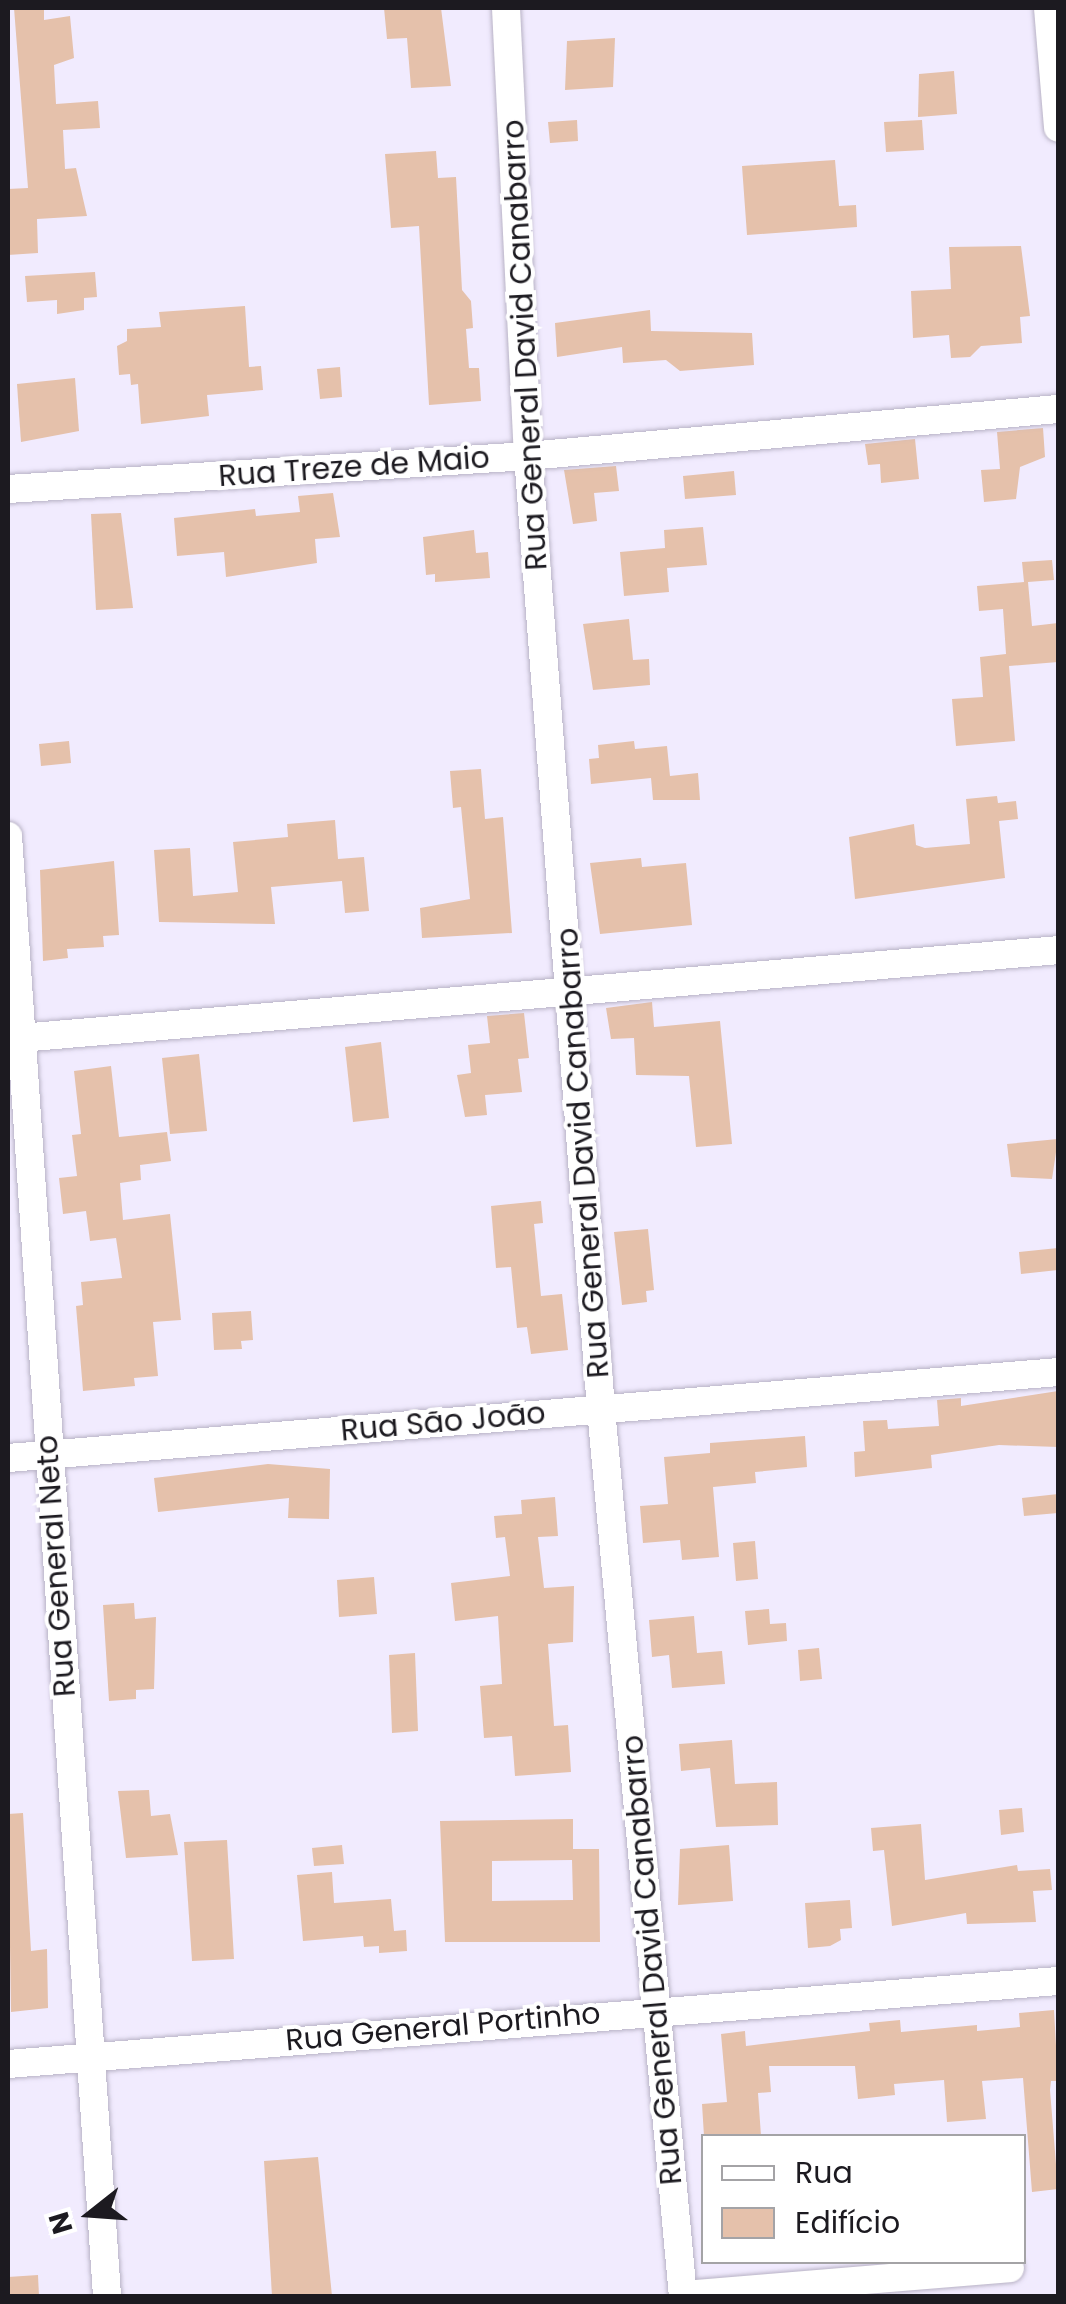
<!DOCTYPE html>
<html>
<head>
<meta charset="utf-8">
<style>
	body { margin:0 }
	#map { position:relative; width:1066px; height:2304px; overflow:hidden; background:#f1ebfe; font-family:Poppins,sans-serif }
	div>[style] { position:absolute }
	[style*='--x'] { left:calc(var(--x)*1px); top:calc(var(--y)*1px); width:calc(var(--w)*1px); rotate:calc(var(--a)*1deg) }
	.building>* { inset:0; background:#e5c1ab }
	.roads { filter:drop-shadow(0 0 2px #b8b2c5) drop-shadow(0 0 2px #b8b2c5) }
	.minor>* { height:28px; margin:-14px; padding:0 14px; transform-origin:14px; border-radius:14px; background:#fff }
	span { translate:-50% -50%; white-space:nowrap; text-align:center; line-height:1.15; -webkit-text-stroke:8px #fff; paint-order:stroke }
	.street-label { font-size:30px; color:#1c1a20 }
	.frame { position:absolute; inset:0; border:10px solid #1c1a20; pointer-events:none }
	.legend { position:absolute; left:701px; top:2134px; width:325px; height:130px; box-sizing:border-box; background:#fff; border:2px solid #a4a3a6; margin:0; padding:12px 18px; list-style:none; font-size:30px; color:#1c1a20 }
	.legend li { display:flex; align-items:center; gap:20px; height:50px }
	.legend b { width:50px; border:2px solid #a4a3a6 }
	.north { position:absolute; left:40px; top:2164px; width:100px; height:100px; -webkit-text-stroke:8px #fff; paint-order:stroke; rotate:253deg; font-size:28px; font-weight:700; line-height:40px; text-align:center; color:#1c1a20 }
	.north::after { content:''; display:block; margin:auto; width:35px; height:45px; background:#1c1a20; clip-path:polygon(50% 0,100% 100%,50% 72%,0 100%) }
</style>
</head>
<body>
<div id="map">
	<div class="building">
		<div style="clip-path:polygon(14px 8px,44px 8px,44px 20px,70px 16px,74px 58px,54px 65px,56px 104px,98px 101px,100px 128px,63px 130px,65px 169px,76px 168px,87px 216px,37px 219px,38px 253px,8px 255px,8px 189px,28px 188px)"></div>
		<div style="clip-path:polygon(384px 8px,441px 8px,451px 86px,411px 88px,407px 38px,387px 39px)"></div>
		<div style="clip-path:polygon(615px 38px,613px 87px,565px 90px,567px 41px)"></div>
		<div style="clip-path:polygon(954px 71px,957px 114px,918px 117px,919px 74px)"></div>
		<div style="clip-path:polygon(577px 120px,578px 141px,550px 143px,548px 122px)"></div>
		<div style="clip-path:polygon(922px 120px,924px 150px,886px 152px,884px 122px)"></div>
		<div style="clip-path:polygon(436px 151px,438px 178px,456px 177px,462px 290px,471px 301px,473px 328px,466px 329px,469px 368px,479px 368px,481px 401px,429px 405px,419px 226px,391px 228px,385px 154px)"></div>
		<div style="clip-path:polygon(835px 160px,839px 206px,856px 205px,857px 227px,747px 235px,742px 166px)"></div>
		<div style="clip-path:polygon(1021px 246px,1030px 316px,1020px 317px,1022px 343px,981px 346px,970px 357px,951px 358px,949px 335px,913px 338px,911px 291px,951px 289px,949px 247px)"></div>
		<div style="clip-path:polygon(95px 272px,97px 297px,84px 298px,84px 310px,57px 314px,57px 300px,27px 302px,25px 276px)"></div>
		<div style="clip-path:polygon(245px 306px,249px 367px,261px 366px,263px 390px,207px 395px,209px 416px,141px 424px,138px 384px,131px 385px,130px 374px,119px 375px,117px 346px,127px 341px,127px 329px,161px 327px,159px 312px)"></div>
		<div style="clip-path:polygon(650px 310px,651px 331px,752px 333px,754px 365px,680px 371px,666px 360px,623px 363px,622px 347px,557px 357px,555px 323px)"></div>
		<div style="clip-path:polygon(340px 367px,342px 397px,320px 399px,317px 369px)"></div>
		<div style="clip-path:polygon(75px 378px,79px 431px,21px 442px,17px 384px)"></div>
		<div style="clip-path:polygon(1043px 428px,1045px 457px,1020px 467px,1016px 499px,984px 502px,981px 470px,1000px 469px,997px 432px)"></div>
		<div style="clip-path:polygon(915px 439px,919px 479px,881px 483px,880px 464px,868px 465px,865px 444px)"></div>
		<div style="clip-path:polygon(616px 466px,619px 491px,594px 493px,597px 521px,573px 524px,564px 470px)"></div>
		<div style="clip-path:polygon(734px 471px,736px 495px,685px 499px,683px 476px)"></div>
		<div style="clip-path:polygon(333px 493px,340px 537px,315px 539px,317px 563px,226px 577px,224px 552px,177px 556px,174px 518px,255px 509px,256px 516px,300px 512px,298px 496px)"></div>
		<div style="clip-path:polygon(121px 513px,133px 608px,96px 610px,91px 514px)"></div>
		<div style="clip-path:polygon(703px 527px,707px 565px,667px 568px,669px 592px,624px 596px,620px 552px,665px 548px,664px 530px)"></div>
		<div style="clip-path:polygon(474px 530px,476px 553px,488px 552px,490px 578px,435px 582px,435px 574px,426px 575px,423px 537px)"></div>
		<div style="clip-path:polygon(1052px 560px,1054px 580px,1028px 582px,1032px 626px,1058px 623px,1058px 662px,1009px 666px,1015px 741px,956px 746px,952px 699px,983px 697px,980px 657px,1006px 654px,1003px 609px,979px 611px,977px 586px,1024px 582px,1022px 562px)"></div>
		<div style="clip-path:polygon(629px 619px,633px 660px,649px 659px,650px 685px,593px 690px,583px 624px)"></div>
		<div style="clip-path:polygon(69px 741px,71px 763px,41px 766px,39px 744px)"></div>
		<div style="clip-path:polygon(634px 741px,635px 749px,667px 746px,670px 776px,698px 773px,700px 800px,653px 800px,651px 778px,591px 784px,589px 759px,599px 758px,598px 745px)"></div>
		<div style="clip-path:polygon(481px 769px,485px 819px,503px 817px,512px 933px,422px 938px,420px 908px,470px 899px,461px 807px,453px 808px,450px 771px)"></div>
		<div style="clip-path:polygon(997px 796px,998px 803px,1016px 801px,1018px 819px,999px 821px,1005px 878px,855px 899px,849px 837px,914px 824px,916px 845px,925px 848px,970px 844px,966px 799px)"></div>
		<div style="clip-path:polygon(335px 820px,338px 859px,364px 857px,369px 911px,345px 913px,342px 881px,271px 887px,275px 924px,159px 922px,154px 850px,190px 848px,193px 896px,238px 892px,233px 842px,288px 837px,287px 824px)"></div>
		<div style="clip-path:polygon(641px 858px,642px 867px,686px 863px,692px 925px,600px 934px,590px 863px)"></div>
		<div style="clip-path:polygon(114px 861px,119px 935px,103px 936px,104px 947px,67px 949px,68px 958px,43px 961px,40px 870px)"></div>
		<div style="clip-path:polygon(652px 1002px,654px 1027px,720px 1021px,732px 1144px,696px 1147px,689px 1076px,636px 1075px,634px 1038px,611px 1039px,606px 1008px)"></div>
		<div style="clip-path:polygon(524px 1013px,529px 1058px,518px 1059px,522px 1092px,485px 1095px,487px 1115px,465px 1117px,457px 1075px,471px 1073px,468px 1045px,490px 1043px,487px 1016px)"></div>
		<div style="clip-path:polygon(381px 1042px,389px 1118px,353px 1122px,345px 1047px)"></div>
		<div style="clip-path:polygon(199px 1054px,207px 1131px,170px 1134px,162px 1058px)"></div>
		<div style="clip-path:polygon(111px 1066px,119px 1137px,167px 1132px,171px 1161px,140px 1165px,141px 1180px,120px 1183px,123px 1220px,170px 1214px,181px 1320px,153px 1322px,158px 1376px,134px 1378px,135px 1386px,83px 1391px,76px 1306px,83px 1305px,81px 1282px,122px 1278px,116px 1238px,90px 1241px,86px 1211px,63px 1214px,59px 1178px,77px 1176px,72px 1135px,81px 1134px,74px 1071px)"></div>
		<div style="clip-path:polygon(1058px 1139px,1052px 1179px,1011px 1177px,1007px 1144px)"></div>
		<div style="clip-path:polygon(541px 1201px,543px 1223px,534px 1224px,541px 1296px,562px 1294px,568px 1350px,531px 1354px,527px 1327px,517px 1328px,511px 1267px,496px 1268px,491px 1206px)"></div>
		<div style="clip-path:polygon(648px 1229px,654px 1290px,646px 1291px,647px 1302px,622px 1305px,614px 1232px)"></div>
		<div style="clip-path:polygon(1058px 1248px,1058px 1270px,1021px 1274px,1019px 1252px)"></div>
		<div style="clip-path:polygon(251px 1311px,253px 1340px,241px 1341px,242px 1349px,214px 1350px,212px 1313px)"></div>
		<div style="clip-path:polygon(1058px 1391px,1058px 1447px,999px 1445px,931px 1455px,932px 1468px,855px 1477px,854px 1452px,865px 1451px,863px 1421px,887px 1420px,888px 1429px,939px 1426px,937px 1400px,961px 1398px,961px 1406px)"></div>
		<div style="clip-path:polygon(805px 1436px,807px 1467px,755px 1472px,756px 1483px,713px 1487px,719px 1557px,682px 1560px,680px 1540px,643px 1543px,640px 1506px,668px 1504px,664px 1457px,710px 1453px,710px 1443px)"></div>
		<div style="clip-path:polygon(268px 1464px,330px 1469px,329px 1519px,288px 1518px,289px 1498px,158px 1512px,154px 1478px)"></div>
		<div style="clip-path:polygon(1058px 1494px,1058px 1513px,1024px 1516px,1022px 1498px)"></div>
		<div style="clip-path:polygon(555px 1497px,558px 1536px,538px 1537px,544px 1588px,574px 1586px,573px 1642px,548px 1644px,554px 1726px,568px 1725px,571px 1772px,515px 1776px,512px 1736px,484px 1738px,480px 1686px,502px 1684px,498px 1616px,455px 1621px,451px 1583px,510px 1576px,505px 1537px,496px 1538px,494px 1516px,522px 1514px,521px 1500px)"></div>
		<div style="clip-path:polygon(755px 1541px,758px 1579px,736px 1581px,733px 1543px)"></div>
		<div style="clip-path:polygon(374px 1577px,377px 1614px,339px 1617px,337px 1580px)"></div>
		<div style="clip-path:polygon(134px 1603px,135px 1619px,156px 1617px,154px 1689px,136px 1690px,136px 1699px,109px 1701px,103px 1605px)"></div>
		<div style="clip-path:polygon(769px 1609px,770px 1624px,786px 1623px,787px 1641px,748px 1645px,745px 1611px)"></div>
		<div style="clip-path:polygon(694px 1616px,697px 1653px,722px 1651px,725px 1684px,672px 1688px,669px 1655px,652px 1657px,649px 1620px)"></div>
		<div style="clip-path:polygon(819px 1648px,822px 1679px,800px 1681px,798px 1650px)"></div>
		<div style="clip-path:polygon(415px 1653px,418px 1731px,392px 1733px,389px 1655px)"></div>
		<div style="clip-path:polygon(732px 1740px,735px 1784px,777px 1782px,778px 1825px,716px 1827px,710px 1768px,681px 1771px,679px 1744px)"></div>
		<div style="clip-path:polygon(149px 1790px,151px 1816px,170px 1814px,178px 1855px,126px 1858px,118px 1791px)"></div>
		<div style="clip-path:polygon(1022px 1808px,1024px 1832px,1001px 1835px,999px 1810px)"></div>
		<div style="clip-path:polygon(23px 1813px,31px 1951px,47px 1949px,48px 2008px,11px 2012px,8px 1814px)"></div>
		<div style="clip-path:polygon(evenodd,573px 1819px,573px 1849px,599px 1849px,600px 1942px,445px 1942px,440px 1821px,573px 1819px,572px 1860px,573px 1900px,492px 1901px,492px 1861px,572px 1860px)"></div>
		<div style="clip-path:polygon(921px 1824px,925px 1880px,1017px 1865px,1018px 1871px,1050px 1869px,1052px 1890px,1033px 1891px,1036px 1922px,967px 1924px,966px 1913px,892px 1926px,884px 1850px,873px 1851px,871px 1828px)"></div>
		<div style="clip-path:polygon(227px 1840px,234px 1959px,192px 1961px,184px 1842px)"></div>
		<div style="clip-path:polygon(342px 1845px,344px 1864px,314px 1866px,312px 1848px)"></div>
		<div style="clip-path:polygon(729px 1845px,733px 1901px,678px 1905px,680px 1849px)"></div>
		<div style="clip-path:polygon(332px 1872px,334px 1903px,391px 1899px,394px 1931px,406px 1930px,407px 1951px,379px 1953px,379px 1946px,364px 1947px,363px 1936px,303px 1941px,297px 1875px)"></div>
		<div style="clip-path:polygon(850px 1900px,852px 1928px,840px 1929px,841px 1940px,830px 1946px,808px 1948px,805px 1903px)"></div>
		<div style="clip-path:polygon(1054px 2010px,1058px 2081px,1051px 2081px,1050px 2090px,1058px 2189px,1032px 2192px,1023px 2078px,982px 2081px,986px 2119px,947px 2122px,944px 2080px,894px 2084px,895px 2095px,858px 2099px,855px 2066px,769px 2066px,771px 2092px,758px 2093px,761px 2136px,704px 2136px,702px 2104px,727px 2102px,721px 2034px,745px 2031px,746px 2046px,870px 2031px,869px 2023px,900px 2020px,901px 2032px,977px 2025px,977px 2031px,1020px 2027px,1019px 2013px)"></div>
		<div style="clip-path:polygon(318px 2157px,332px 2296px,272px 2296px,264px 2161px)"></div>
		<div style="clip-path:polygon(38px 2275px,39px 2296px,8px 2296px,8px 2277px)"></div>
	</div>
	<div class="roads">
		<div class="minor">
			<div style="--x:506;--y:8;--w:449;--a:87.2"></div>
			<div style="--x:528;--y:456;--w:956;--a:85.62"></div>
			<div style="--x:601;--y:1409;--w:891;--a:84.72"></div>
			<div style="--x:1048;--y:8;--w:120;--a:85.2"></div>
			<div style="--x:8;--y:489;--w:521;--a:-3.63"></div>
			<div style="--x:528;--y:456;--w:532;--a:-5.07"></div>
			<div style="--x:8;--y:836;--w:1463;--a:86.12"></div>
			<div style="--x:8;--y:1039;--w:1054;--a:-4.84"></div>
			<div style="--x:8;--y:1458;--w:1054;--a:-4.68"></div>
			<div style="--x:8;--y:2064;--w:1053;--a:-4.52"></div>
			<div style="--x:683;--y:2295;--w:328;--a:-4.7"></div>
		</div>
	</div>
	<div class="street-label">
		<span style="left:525px;top:345px;rotate:-93deg">Rua General David Canabarro</span>
		<span style="left:354px;top:467px;rotate:-4deg">Rua Treze de Maio</span>
		<span style="left:583px;top:1153px;rotate:-94deg">Rua General David Canabarro</span>
		<span style="left:443px;top:1422px;rotate:-5deg">Rua São João</span>
		<span style="left:56px;top:1566px;rotate:-94deg">Rua General Neto</span>
		<span style="left:652px;top:1960px;rotate:-95deg">Rua General David Canabarro</span>
		<span style="left:443px;top:2027px;rotate:-5deg">Rua General Portinho</span>
	</div>
	<div class="frame"></div>
	<ul class="legend">
	<li><b style="height:12px;background:#fff"></b>Rua</li>
	<li><b style="height:28px;background:#e5c1ab"></b>Edifício</li>
	</ul>
	<div class="north">N</div>
</div>
</body>
</html>
